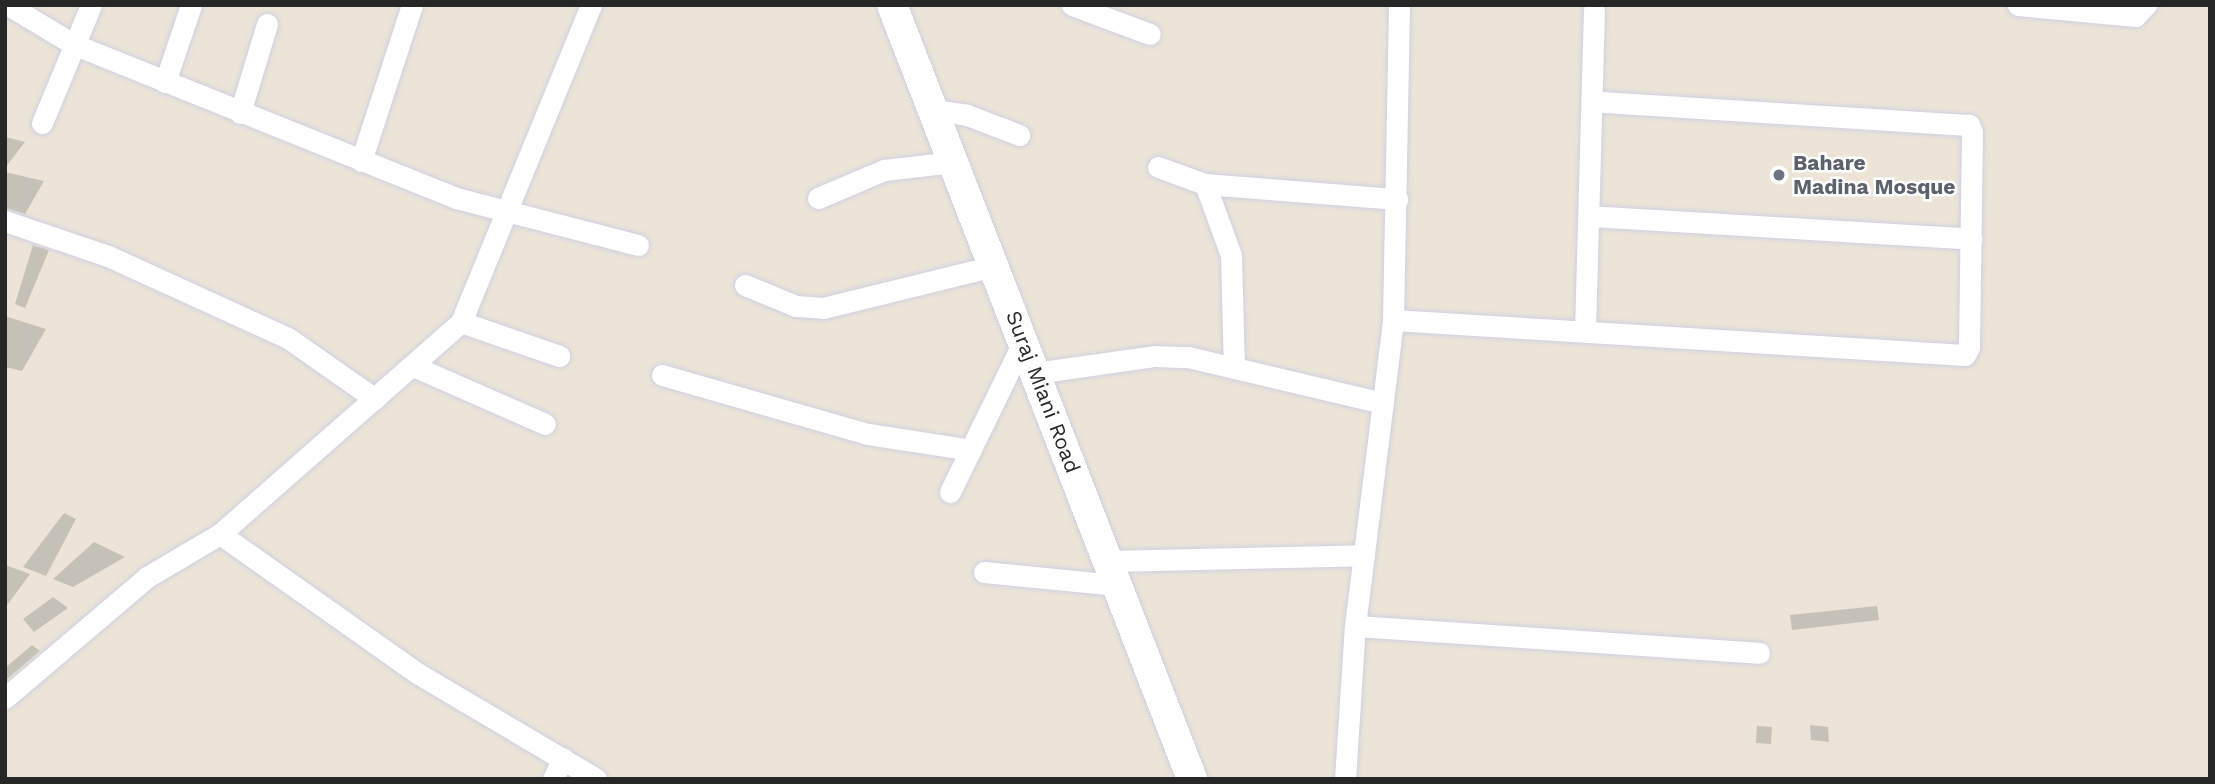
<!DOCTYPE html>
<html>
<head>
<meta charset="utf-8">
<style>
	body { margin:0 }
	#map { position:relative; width:2215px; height:784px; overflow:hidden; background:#ece4d7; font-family:"Work Sans",sans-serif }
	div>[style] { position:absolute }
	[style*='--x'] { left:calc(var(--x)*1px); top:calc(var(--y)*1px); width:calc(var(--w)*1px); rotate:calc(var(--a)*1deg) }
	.building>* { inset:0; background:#c6c1b7 }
	.roads { filter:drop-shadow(0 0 2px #cdd0e2) drop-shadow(0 0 2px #cdd0e2) }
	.street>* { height:21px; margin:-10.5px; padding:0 10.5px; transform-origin:10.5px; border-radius:10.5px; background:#fff }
	.secondary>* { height:30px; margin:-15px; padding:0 15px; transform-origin:15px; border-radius:15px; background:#fff }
	.dots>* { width:19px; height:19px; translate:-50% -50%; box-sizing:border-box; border:4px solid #fff; border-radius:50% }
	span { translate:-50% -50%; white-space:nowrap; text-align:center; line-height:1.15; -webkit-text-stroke:5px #fff; paint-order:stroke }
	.worship-label { font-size:21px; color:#5b616d; font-weight:700 }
	.left { translate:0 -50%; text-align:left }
	.street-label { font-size:21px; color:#272727 }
	.frame { position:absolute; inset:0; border:7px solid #272727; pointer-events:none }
</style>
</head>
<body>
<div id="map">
	<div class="building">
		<div style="clip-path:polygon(5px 137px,25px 142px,5px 168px)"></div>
		<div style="clip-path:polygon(5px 172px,44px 181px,25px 214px,5px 208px)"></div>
		<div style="clip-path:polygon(33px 245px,49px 250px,25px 308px,15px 304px)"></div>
		<div style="clip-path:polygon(5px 316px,46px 329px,22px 371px,5px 367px)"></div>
		<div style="clip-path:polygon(64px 513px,76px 519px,46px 576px,23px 567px)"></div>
		<div style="clip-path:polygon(94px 542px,125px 557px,73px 587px,53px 579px)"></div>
		<div style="clip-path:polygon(5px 565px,30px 574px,5px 608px)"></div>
		<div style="clip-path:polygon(53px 597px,68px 608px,34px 632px,23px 619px)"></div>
		<div style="clip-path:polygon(1877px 606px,1879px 620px,1792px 630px,1790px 615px)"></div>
		<div style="clip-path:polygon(32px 645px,40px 651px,5px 681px,5px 668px)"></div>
		<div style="clip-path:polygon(1810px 725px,1828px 727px,1829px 742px,1811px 740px)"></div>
		<div style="clip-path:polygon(1757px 726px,1772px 727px,1771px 744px,1756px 743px)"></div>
	</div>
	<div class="roads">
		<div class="street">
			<div style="--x:8;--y:5;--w:76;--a:31"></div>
			<div style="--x:73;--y:44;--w:413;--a:21.9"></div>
			<div style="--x:456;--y:198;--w:188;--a:14.5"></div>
			<div style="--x:1072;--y:5;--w:83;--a:20.4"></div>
			<div style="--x:2018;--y:5;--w:118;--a:5.4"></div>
			<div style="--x:2135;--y:16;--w:16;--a:-45"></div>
			<div style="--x:165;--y:82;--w:81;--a:-71.3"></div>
			<div style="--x:933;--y:110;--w:34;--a:8"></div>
			<div style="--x:967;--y:115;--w:56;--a:21"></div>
			<div style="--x:240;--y:113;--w:93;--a:-73.1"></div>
			<div style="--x:42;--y:123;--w:128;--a:-67.4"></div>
			<div style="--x:361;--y:161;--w:164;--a:-71.9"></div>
			<div style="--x:1158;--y:167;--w:50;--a:19.9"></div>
			<div style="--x:1205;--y:184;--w:193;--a:4.5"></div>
			<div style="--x:1205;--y:184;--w:76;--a:69.9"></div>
			<div style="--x:1231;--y:255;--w:113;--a:88.5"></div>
			<div style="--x:818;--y:198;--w:72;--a:-23"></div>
			<div style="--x:884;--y:170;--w:69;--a:-6.6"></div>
			<div style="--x:1589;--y:216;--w:383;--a:3.4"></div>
			<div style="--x:5;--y:221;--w:109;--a:18.8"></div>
			<div style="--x:108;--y:256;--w:198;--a:24.5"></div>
			<div style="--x:288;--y:338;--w:106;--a:35"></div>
			<div style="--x:745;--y:285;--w:55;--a:22.4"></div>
			<div style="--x:796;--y:306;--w:27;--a:4"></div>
			<div style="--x:823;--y:308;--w:176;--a:-13.8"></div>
			<div style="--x:1393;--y:320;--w:573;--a:3.5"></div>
			<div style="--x:1965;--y:355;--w:9;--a:-63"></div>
			<div style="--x:1969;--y:347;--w:215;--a:-89.2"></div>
			<div style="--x:1972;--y:132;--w:8;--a:-113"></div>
			<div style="--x:1969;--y:125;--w:378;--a:-176.4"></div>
			<div style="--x:461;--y:322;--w:104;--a:19.1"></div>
			<div style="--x:1585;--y:331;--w:321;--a:-88.4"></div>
			<div style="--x:413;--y:366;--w:144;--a:23.7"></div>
			<div style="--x:1035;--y:373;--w:120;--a:-8.1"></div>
			<div style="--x:1154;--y:356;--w:34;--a:2"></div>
			<div style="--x:1188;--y:357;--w:200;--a:13.3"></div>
			<div style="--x:662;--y:375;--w:214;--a:16"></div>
			<div style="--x:868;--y:434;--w:104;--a:8.8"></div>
			<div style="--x:950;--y:492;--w:167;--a:-64"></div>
			<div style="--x:220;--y:534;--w:241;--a:35.2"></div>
			<div style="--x:417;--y:673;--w:208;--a:30.6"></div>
			<div style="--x:1109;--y:561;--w:255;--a:-1.3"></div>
			<div style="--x:984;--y:572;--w:134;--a:5.6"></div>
			<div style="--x:1355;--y:626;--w:405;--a:3.8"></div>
			<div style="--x:5;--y:698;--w:187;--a:-40.4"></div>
			<div style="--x:147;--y:577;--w:85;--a:-30.5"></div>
			<div style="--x:220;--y:534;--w:321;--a:-41.3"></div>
			<div style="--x:461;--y:322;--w:343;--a:-67.7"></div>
			<div style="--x:553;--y:779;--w:23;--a:-65"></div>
			<div style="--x:1345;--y:779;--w:153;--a:-86.3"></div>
			<div style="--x:1355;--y:626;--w:308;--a:-82.9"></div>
			<div style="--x:1393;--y:320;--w:315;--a:-88.9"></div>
		</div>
		<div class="secondary">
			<div style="--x:892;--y:5;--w:830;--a:68.81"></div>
		</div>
	</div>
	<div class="dots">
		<div style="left:1779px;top:175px;background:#6b7280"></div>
	</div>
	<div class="worship-label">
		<span class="left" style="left:1793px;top:175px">Bahare<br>Madina Mosque</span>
	</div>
	<div class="street-label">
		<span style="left:1043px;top:392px;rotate:69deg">Suraj Miani Road</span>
	</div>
	<div class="frame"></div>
</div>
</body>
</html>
